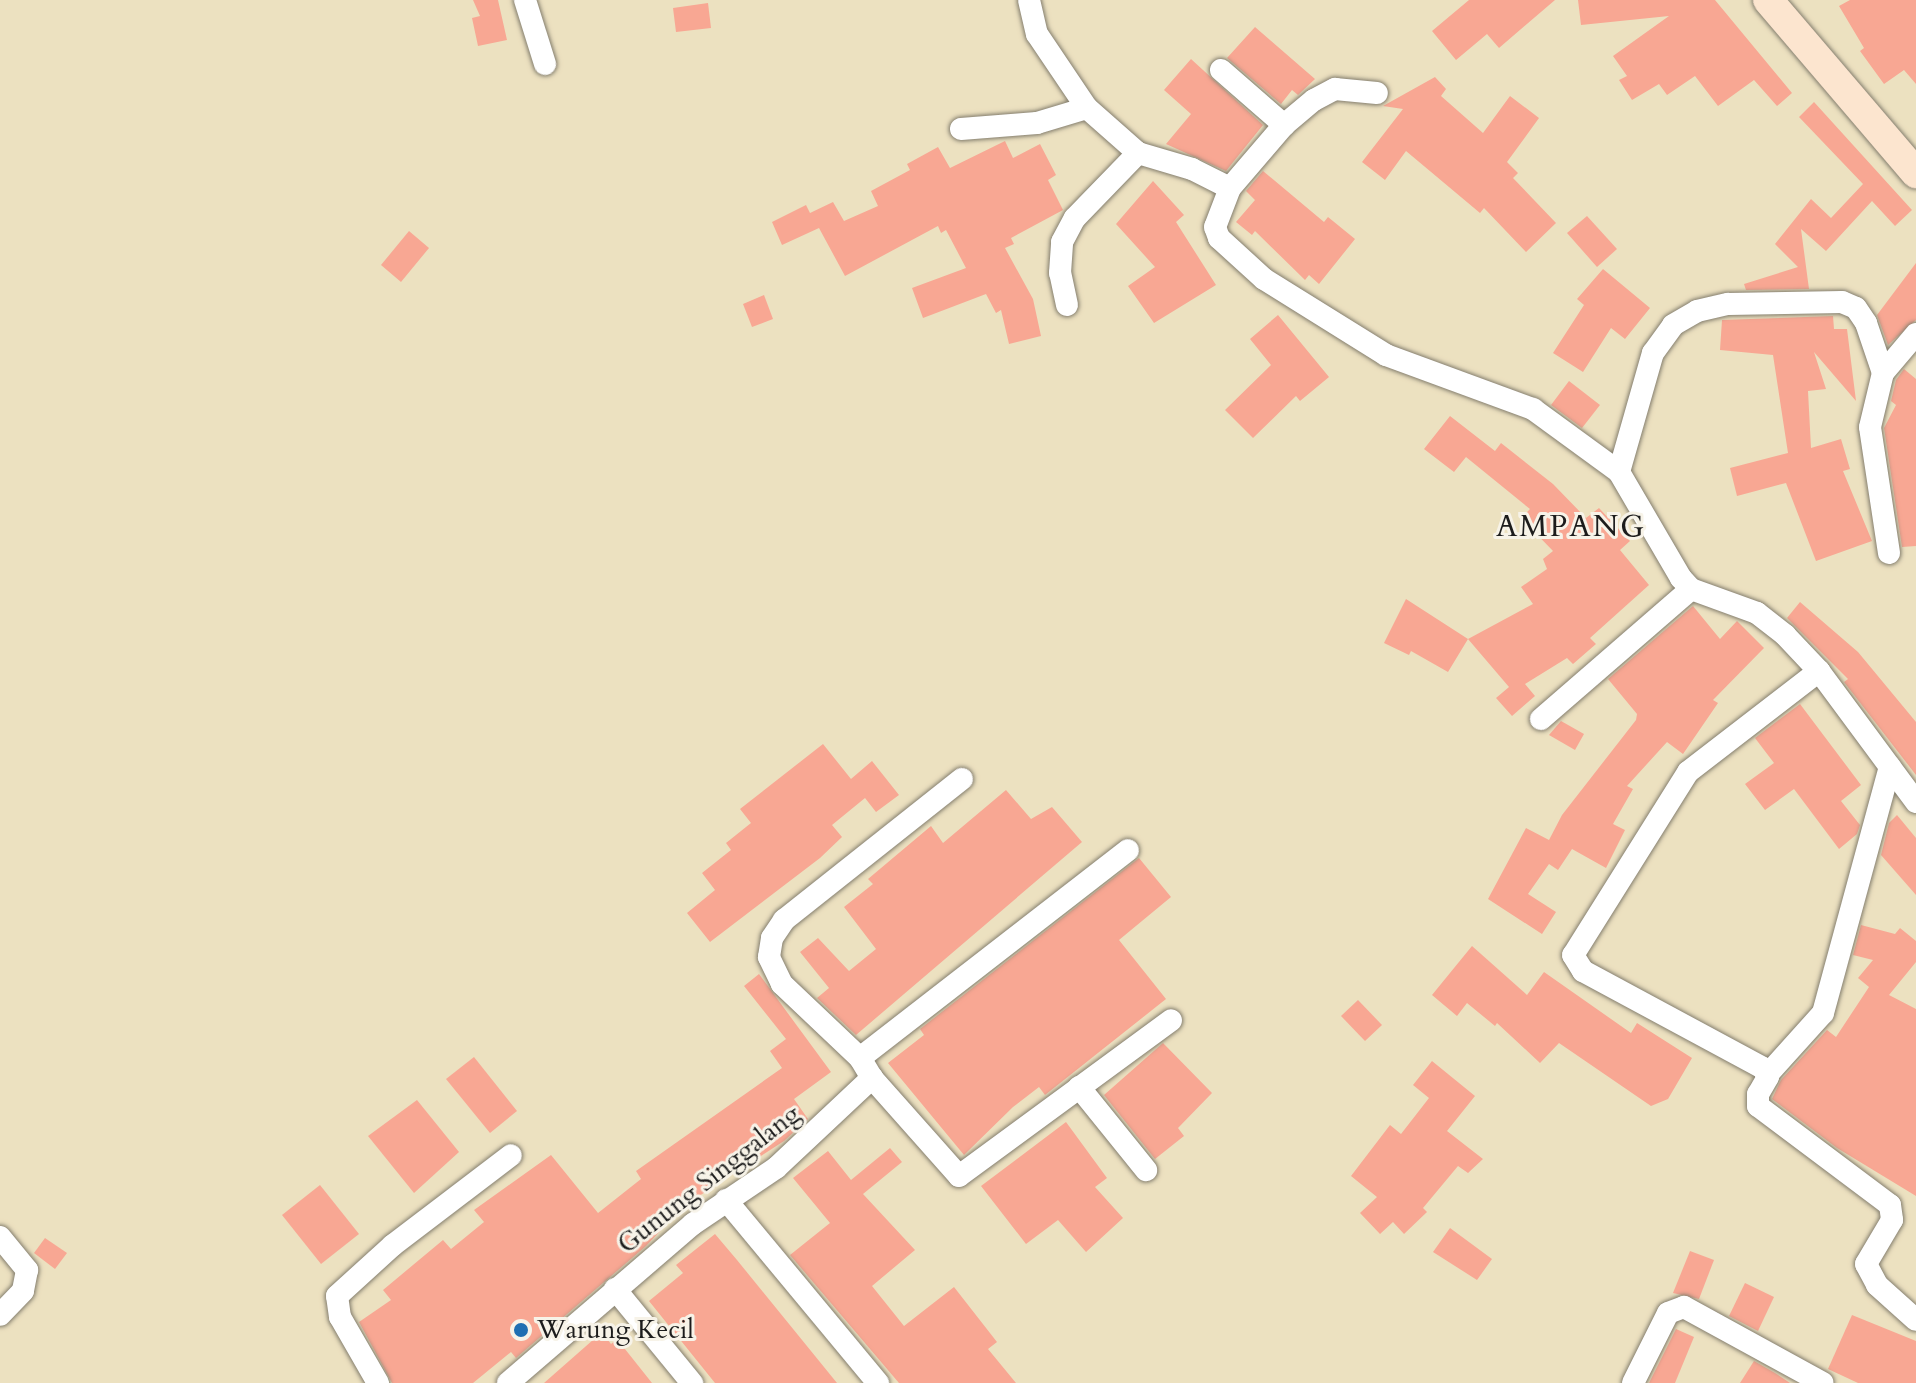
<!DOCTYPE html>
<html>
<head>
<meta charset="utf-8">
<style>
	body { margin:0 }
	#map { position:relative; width:1916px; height:1383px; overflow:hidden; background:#ece1c0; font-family:Cardo,serif }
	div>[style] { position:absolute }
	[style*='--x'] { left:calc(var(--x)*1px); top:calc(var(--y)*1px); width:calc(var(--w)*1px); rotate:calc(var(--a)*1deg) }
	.building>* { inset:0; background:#f8a793 }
	.roads { filter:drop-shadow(0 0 2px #847e6e) drop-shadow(0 0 2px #847e6e) }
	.minor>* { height:22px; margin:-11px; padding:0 11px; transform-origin:11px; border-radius:11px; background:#fff }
	.secondary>* { height:30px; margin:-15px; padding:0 15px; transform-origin:15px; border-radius:15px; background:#fce5cf }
	.dots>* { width:22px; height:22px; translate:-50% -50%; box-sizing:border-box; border:4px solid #f7f3e8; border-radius:50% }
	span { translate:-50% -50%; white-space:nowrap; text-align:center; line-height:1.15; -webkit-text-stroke:6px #f7f3e8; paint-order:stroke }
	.street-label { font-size:26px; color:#1c1c1c }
	.poi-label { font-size:26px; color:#1c1c1c }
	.left { translate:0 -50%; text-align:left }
	.quarter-label { font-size:30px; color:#1c1c1c; letter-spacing:2px }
</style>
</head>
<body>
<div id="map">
	<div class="building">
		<div style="clip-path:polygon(473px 0,498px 0,507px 40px,478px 46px,472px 18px,480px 16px)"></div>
		<div style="clip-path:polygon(1469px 0,1555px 0,1499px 48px,1487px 34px,1456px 60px,1432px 31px)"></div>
		<div style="clip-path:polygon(1578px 0,1715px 0,1792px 93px,1777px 106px,1754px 80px,1718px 106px,1695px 76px,1667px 95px,1659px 84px,1632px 100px,1619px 80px,1627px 76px,1613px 56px,1669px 16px,1581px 25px)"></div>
		<div style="clip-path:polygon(1850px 0,1916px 0,1916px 84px,1904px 70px,1884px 84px,1860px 51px,1864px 48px,1839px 6px)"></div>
		<div style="clip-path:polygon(708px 3px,711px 28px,676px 32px,673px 8px)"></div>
		<div style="clip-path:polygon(1255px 27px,1315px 79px,1298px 95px,1292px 90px,1281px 104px,1227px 58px)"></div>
		<div style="clip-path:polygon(1191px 59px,1263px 125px,1226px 171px,1166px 144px,1191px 114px,1164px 90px)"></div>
		<div style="clip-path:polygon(1435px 77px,1446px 89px,1441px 96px,1483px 133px,1510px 96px,1539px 118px,1507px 162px,1518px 173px,1513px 178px,1556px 223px,1526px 252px,1484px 208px,1480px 213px,1406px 151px,1385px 180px,1362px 162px,1403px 109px,1383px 106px)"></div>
		<div style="clip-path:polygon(1814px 102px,1912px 210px,1895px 226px,1872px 201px,1826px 251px,1801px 229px,1809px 289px,1746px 290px,1744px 284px,1798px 267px,1775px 244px,1811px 199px,1831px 218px,1863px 184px,1799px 117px)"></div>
		<div style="clip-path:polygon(1005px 141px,1013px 158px,1040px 144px,1056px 175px,1048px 180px,1063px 210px,1011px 238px,1014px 244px,1005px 248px,1033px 299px,1041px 336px,1009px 344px,1001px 310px,996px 313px,986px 294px,923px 318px,912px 288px,966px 268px,946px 230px,941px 233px,938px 226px,845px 276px,819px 228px,782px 245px,772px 222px,806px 205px,810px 213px,833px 202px,844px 221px,878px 206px,871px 191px,910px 170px,907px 164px,938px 147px,950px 168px)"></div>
		<div style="clip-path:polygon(1263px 171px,1324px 222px,1328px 217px,1355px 239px,1319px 284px,1309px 275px,1305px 280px,1255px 231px,1252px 235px,1236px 222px,1255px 200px,1246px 191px)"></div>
		<div style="clip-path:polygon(1153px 181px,1184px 215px,1176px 222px,1216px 285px,1154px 323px,1128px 286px,1155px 267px,1116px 224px)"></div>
		<div style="clip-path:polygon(1587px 216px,1617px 249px,1597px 267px,1567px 233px)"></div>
		<div style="clip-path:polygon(409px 231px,429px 248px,401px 282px,381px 265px)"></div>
		<div style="clip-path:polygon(1916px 263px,1916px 320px,1888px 345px,1877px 315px)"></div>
		<div style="clip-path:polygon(1603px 269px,1650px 308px,1625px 339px,1611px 328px,1583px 372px,1553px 353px,1584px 305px,1577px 299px)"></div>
		<div style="clip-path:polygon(764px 295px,773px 319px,752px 327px,743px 304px)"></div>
		<div style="clip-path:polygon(1278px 315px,1329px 377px,1300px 401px,1296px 396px,1253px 438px,1225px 410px,1271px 365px,1250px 339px)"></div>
		<div style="clip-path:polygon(1833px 316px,1834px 329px,1847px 329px,1856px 401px,1814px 352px,1826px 389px,1808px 391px,1811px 448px,1841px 439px,1850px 469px,1843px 471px,1872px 541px,1816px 561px,1786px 483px,1737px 496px,1730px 468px,1788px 453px,1773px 355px,1720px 350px,1722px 320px)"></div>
		<div style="clip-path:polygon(1904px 369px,1916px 379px,1916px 546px,1902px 547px,1884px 428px,1896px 405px,1891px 401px,1896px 380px)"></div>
		<div style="clip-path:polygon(1569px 381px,1600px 405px,1582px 428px,1551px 405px)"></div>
		<div style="clip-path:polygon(1450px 416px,1495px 451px,1501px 443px,1553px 484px,1586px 518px,1599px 508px,1630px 541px,1620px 550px,1649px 585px,1590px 638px,1596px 644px,1573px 664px,1567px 658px,1525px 684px,1535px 696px,1512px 716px,1496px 698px,1509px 687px,1468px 639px,1533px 604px,1521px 587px,1547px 569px,1543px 559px,1553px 551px,1521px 518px,1530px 509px,1466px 457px,1454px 472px,1424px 449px)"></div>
		<div style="clip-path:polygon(1406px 599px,1468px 639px,1448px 672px,1411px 651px,1409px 655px,1384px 643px)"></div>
		<div style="clip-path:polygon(1800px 602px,1858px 652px,1916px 722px,1916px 775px,1844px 682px,1848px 679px,1787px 618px)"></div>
		<div style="clip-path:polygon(1693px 606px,1720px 639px,1737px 621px,1764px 648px,1713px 700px,1718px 703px,1683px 754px,1667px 742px,1627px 786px,1633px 789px,1613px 824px,1625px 830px,1606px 868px,1572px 849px,1558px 870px,1549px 864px,1528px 894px,1556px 912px,1542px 934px,1488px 899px,1526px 828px,1549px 840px,1562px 815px,1636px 720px,1637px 714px,1608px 679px)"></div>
		<div style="clip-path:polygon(1800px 704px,1861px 785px,1841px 801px,1860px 825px,1857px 834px,1839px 849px,1794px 789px,1765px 810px,1745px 784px,1774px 763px,1755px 738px)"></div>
		<div style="clip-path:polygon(1561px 721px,1584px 734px,1575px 750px,1549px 735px)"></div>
		<div style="clip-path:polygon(823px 744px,851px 779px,872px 761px,899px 795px,876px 812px,865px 798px,832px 825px,842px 837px,820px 858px,710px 942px,687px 913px,715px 890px,702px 873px,731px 850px,726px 843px,751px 823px,740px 809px)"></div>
		<div style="clip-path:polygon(1006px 790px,1031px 819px,1052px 807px,1082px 842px,856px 1035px,817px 998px,829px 988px,800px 952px,818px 938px,849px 971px,876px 949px,844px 907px,873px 884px,868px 879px,931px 826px,943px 843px)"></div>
		<div style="clip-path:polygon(1897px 815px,1916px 838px,1916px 895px,1881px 855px,1889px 823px)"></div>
		<div style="clip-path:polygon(1139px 858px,1171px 897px,1119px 940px,1166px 999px,1045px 1095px,1039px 1087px,1013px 1107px,964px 1155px,888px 1063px,924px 1035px,920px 1029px)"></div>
		<div style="clip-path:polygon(1861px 925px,1895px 934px,1900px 928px,1916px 941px,1916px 962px,1889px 995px,1916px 1009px,1916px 1196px,1837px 1148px,1772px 1099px,1781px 1080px,1827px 1030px,1836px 1037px,1869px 987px,1858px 978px,1873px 960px,1853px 955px)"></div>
		<div style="clip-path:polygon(1472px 946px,1527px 995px,1544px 972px,1631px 1033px,1637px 1023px,1692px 1058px,1668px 1099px,1651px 1106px,1559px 1043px,1540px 1063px,1497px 1023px,1495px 1026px,1467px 1003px,1457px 1016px,1432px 995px)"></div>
		<div style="clip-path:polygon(759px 974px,831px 1072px,794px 1099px,808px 1119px,784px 1141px,662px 1220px,666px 1225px,646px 1246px,516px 1358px,511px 1352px,473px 1383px,392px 1383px,359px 1322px,391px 1300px,383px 1290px,443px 1240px,451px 1249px,484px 1222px,474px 1210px,551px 1155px,598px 1213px,641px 1179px,636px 1171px,782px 1068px,770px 1051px,786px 1039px,744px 986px)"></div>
		<div style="clip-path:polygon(1358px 1000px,1382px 1025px,1365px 1041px,1341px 1016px)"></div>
		<div style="clip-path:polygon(1163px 1043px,1212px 1093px,1178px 1128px,1184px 1136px,1155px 1159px,1104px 1095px)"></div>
		<div style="clip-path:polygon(474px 1057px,517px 1111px,490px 1133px,446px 1079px)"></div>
		<div style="clip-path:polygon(1432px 1061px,1475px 1096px,1447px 1131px,1483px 1159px,1468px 1173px,1458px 1166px,1423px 1208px,1427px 1212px,1404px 1234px,1393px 1222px,1380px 1234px,1360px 1213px,1377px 1197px,1351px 1176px,1390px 1125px,1401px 1134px,1429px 1098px,1413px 1085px)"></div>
		<div style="clip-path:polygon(417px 1100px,459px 1152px,414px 1193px,368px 1136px)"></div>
		<div style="clip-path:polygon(1066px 1122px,1107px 1178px,1095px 1187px,1123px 1218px,1086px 1252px,1058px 1220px,1026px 1244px,981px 1186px)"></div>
		<div style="clip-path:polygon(890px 1148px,902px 1162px,863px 1194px,915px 1250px,872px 1286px,904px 1326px,954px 1287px,997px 1342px,988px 1349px,1016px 1383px,899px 1383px,790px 1255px,830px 1223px,793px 1178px,828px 1151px,851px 1180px)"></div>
		<div style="clip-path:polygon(320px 1185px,359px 1234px,321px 1264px,282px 1215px)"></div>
		<div style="clip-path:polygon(1450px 1228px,1492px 1259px,1477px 1280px,1433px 1252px)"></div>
		<div style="clip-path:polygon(715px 1234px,737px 1260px,837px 1383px,715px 1383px,649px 1301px,683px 1273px,676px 1265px)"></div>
		<div style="clip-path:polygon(45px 1238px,67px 1253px,55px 1269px,34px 1253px)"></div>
		<div style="clip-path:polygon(1690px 1251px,1714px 1260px,1699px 1299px,1673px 1293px)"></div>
		<div style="clip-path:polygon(1745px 1283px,1774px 1297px,1758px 1331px,1729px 1316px)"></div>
		<div style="clip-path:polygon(1852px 1315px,1916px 1341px,1916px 1383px,1858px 1383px,1828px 1369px)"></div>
		<div style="clip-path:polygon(1676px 1329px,1694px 1337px,1675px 1383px,1649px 1383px)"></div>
		<div style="clip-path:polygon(602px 1332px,611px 1344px,617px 1339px,652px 1383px,544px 1383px)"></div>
		<div style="clip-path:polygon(1754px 1361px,1775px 1373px,1790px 1383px,1740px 1383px)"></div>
	</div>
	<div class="roads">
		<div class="minor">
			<div style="--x:525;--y:0;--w:67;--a:72.6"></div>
			<div style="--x:1029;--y:0;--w:35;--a:77"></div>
			<div style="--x:1037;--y:34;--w:89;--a:56"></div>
			<div style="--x:1221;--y:70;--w:84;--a:41.1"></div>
			<div style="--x:961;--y:129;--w:76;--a:-4.5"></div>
			<div style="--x:1037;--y:123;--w:52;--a:-16.7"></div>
			<div style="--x:1087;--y:108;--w:68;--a:41.4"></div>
			<div style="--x:1138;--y:153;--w:56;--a:16.5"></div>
			<div style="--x:1192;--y:169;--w:42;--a:26.6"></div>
			<div style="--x:1230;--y:188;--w:83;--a:-49.4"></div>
			<div style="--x:1284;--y:125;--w:39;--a:-40"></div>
			<div style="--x:1314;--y:100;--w:24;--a:-28"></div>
			<div style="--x:1335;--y:89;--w:42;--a:5.4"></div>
			<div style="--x:1230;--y:188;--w:42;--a:111"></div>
			<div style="--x:1215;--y:227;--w:12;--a:70"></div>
			<div style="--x:1219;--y:238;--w:61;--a:42.3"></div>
			<div style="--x:1264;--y:279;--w:144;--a:31.9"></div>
			<div style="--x:1386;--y:355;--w:157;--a:20.2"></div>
			<div style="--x:1533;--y:409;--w:107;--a:36.2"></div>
			<div style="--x:1619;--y:472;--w:123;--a:59.7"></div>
			<div style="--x:1681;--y:578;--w:15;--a:48"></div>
			<div style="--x:1691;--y:589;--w:70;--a:20"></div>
			<div style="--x:1757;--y:613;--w:36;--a:38"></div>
			<div style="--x:1785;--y:635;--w:50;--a:46.6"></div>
			<div style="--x:1819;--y:671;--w:163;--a:53.5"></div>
			<div style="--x:1067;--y:305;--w:33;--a:-102"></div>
			<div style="--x:1060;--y:273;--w:31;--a:-86"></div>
			<div style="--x:1062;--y:242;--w:27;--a:-62"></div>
			<div style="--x:1075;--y:218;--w:91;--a:-45.9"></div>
			<div style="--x:1619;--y:472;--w:124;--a:-74.1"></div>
			<div style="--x:1653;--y:353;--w:34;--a:-54"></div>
			<div style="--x:1673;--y:325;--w:28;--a:-30"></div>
			<div style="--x:1697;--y:311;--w:32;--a:-13"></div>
			<div style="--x:1728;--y:304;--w:114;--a:-1"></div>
			<div style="--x:1842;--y:302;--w:15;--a:23"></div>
			<div style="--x:1856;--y:308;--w:18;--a:56"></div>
			<div style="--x:1866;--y:323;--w:53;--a:71.2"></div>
			<div style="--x:1889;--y:553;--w:127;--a:-98.6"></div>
			<div style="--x:1870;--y:427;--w:56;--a:-76.5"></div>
			<div style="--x:1883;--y:373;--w:51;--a:-49.8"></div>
			<div style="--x:1819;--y:671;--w:165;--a:142.4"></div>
			<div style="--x:1688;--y:772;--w:216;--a:122.1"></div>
			<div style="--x:1573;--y:955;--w:19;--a:58"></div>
			<div style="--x:1583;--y:971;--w:204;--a:28.3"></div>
			<div style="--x:1763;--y:1068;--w:10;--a:61"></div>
			<div style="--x:1768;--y:1077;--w:20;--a:120"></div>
			<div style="--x:1758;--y:1094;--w:12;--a:90"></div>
			<div style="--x:1758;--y:1106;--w:165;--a:36.9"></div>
			<div style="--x:1890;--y:1205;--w:15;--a:82"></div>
			<div style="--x:1892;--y:1220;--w:51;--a:120.6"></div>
			<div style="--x:1866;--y:1264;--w:24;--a:62"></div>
			<div style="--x:1877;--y:1285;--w:52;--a:41.9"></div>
			<div style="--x:1541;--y:719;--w:198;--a:-40.9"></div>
			<div style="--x:860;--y:1058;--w:339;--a:-37.8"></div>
			<div style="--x:1768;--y:1074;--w:82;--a:-48"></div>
			<div style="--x:1823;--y:1013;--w:255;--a:-74.8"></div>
			<div style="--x:872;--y:1078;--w:131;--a:48.4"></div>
			<div style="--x:959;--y:1176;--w:263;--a:-36.3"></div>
			<div style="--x:1079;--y:1087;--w:107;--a:51.1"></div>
			<div style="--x:726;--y:1200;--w:238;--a:50.3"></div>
			<div style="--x:0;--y:1237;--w:43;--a:50.7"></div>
			<div style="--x:27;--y:1270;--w:21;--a:101"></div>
			<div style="--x:23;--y:1291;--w:33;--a:134"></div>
			<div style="--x:615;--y:1289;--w:122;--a:50.7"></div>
			<div style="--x:378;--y:1383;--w:76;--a:-119.9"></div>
			<div style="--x:340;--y:1317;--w:21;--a:-98"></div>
			<div style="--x:337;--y:1296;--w:76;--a:-42.3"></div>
			<div style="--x:393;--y:1245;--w:148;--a:-37.3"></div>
			<div style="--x:508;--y:1383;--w:244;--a:-40.7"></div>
			<div style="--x:693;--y:1224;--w:100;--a:-34"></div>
			<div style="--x:776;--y:1168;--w:132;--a:-43.2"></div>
			<div style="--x:872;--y:1078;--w:23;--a:-121"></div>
			<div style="--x:860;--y:1058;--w:108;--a:-136.5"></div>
			<div style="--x:782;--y:984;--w:30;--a:-116"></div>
			<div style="--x:769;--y:957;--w:19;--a:-81"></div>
			<div style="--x:772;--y:938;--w:22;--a:-56"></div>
			<div style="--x:784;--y:920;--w:227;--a:-38.4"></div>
			<div style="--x:1633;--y:1383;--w:78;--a:-63.4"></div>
			<div style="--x:1668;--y:1313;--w:17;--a:-21"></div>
			<div style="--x:1684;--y:1307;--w:158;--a:28.7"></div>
		</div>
		<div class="secondary">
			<div style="--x:1768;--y:0;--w:228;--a:49.5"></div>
		</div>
	</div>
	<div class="dots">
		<div style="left:521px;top:1330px;background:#1f6fb2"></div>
	</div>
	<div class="street-label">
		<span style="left:709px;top:1179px;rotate:-38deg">Gunung Singgalang</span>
	</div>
	<div class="poi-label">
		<span class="left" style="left:537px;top:1330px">Warung Kecil</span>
	</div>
	<div class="quarter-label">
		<span style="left:1571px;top:527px">AMPANG</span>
	</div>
</div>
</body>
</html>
